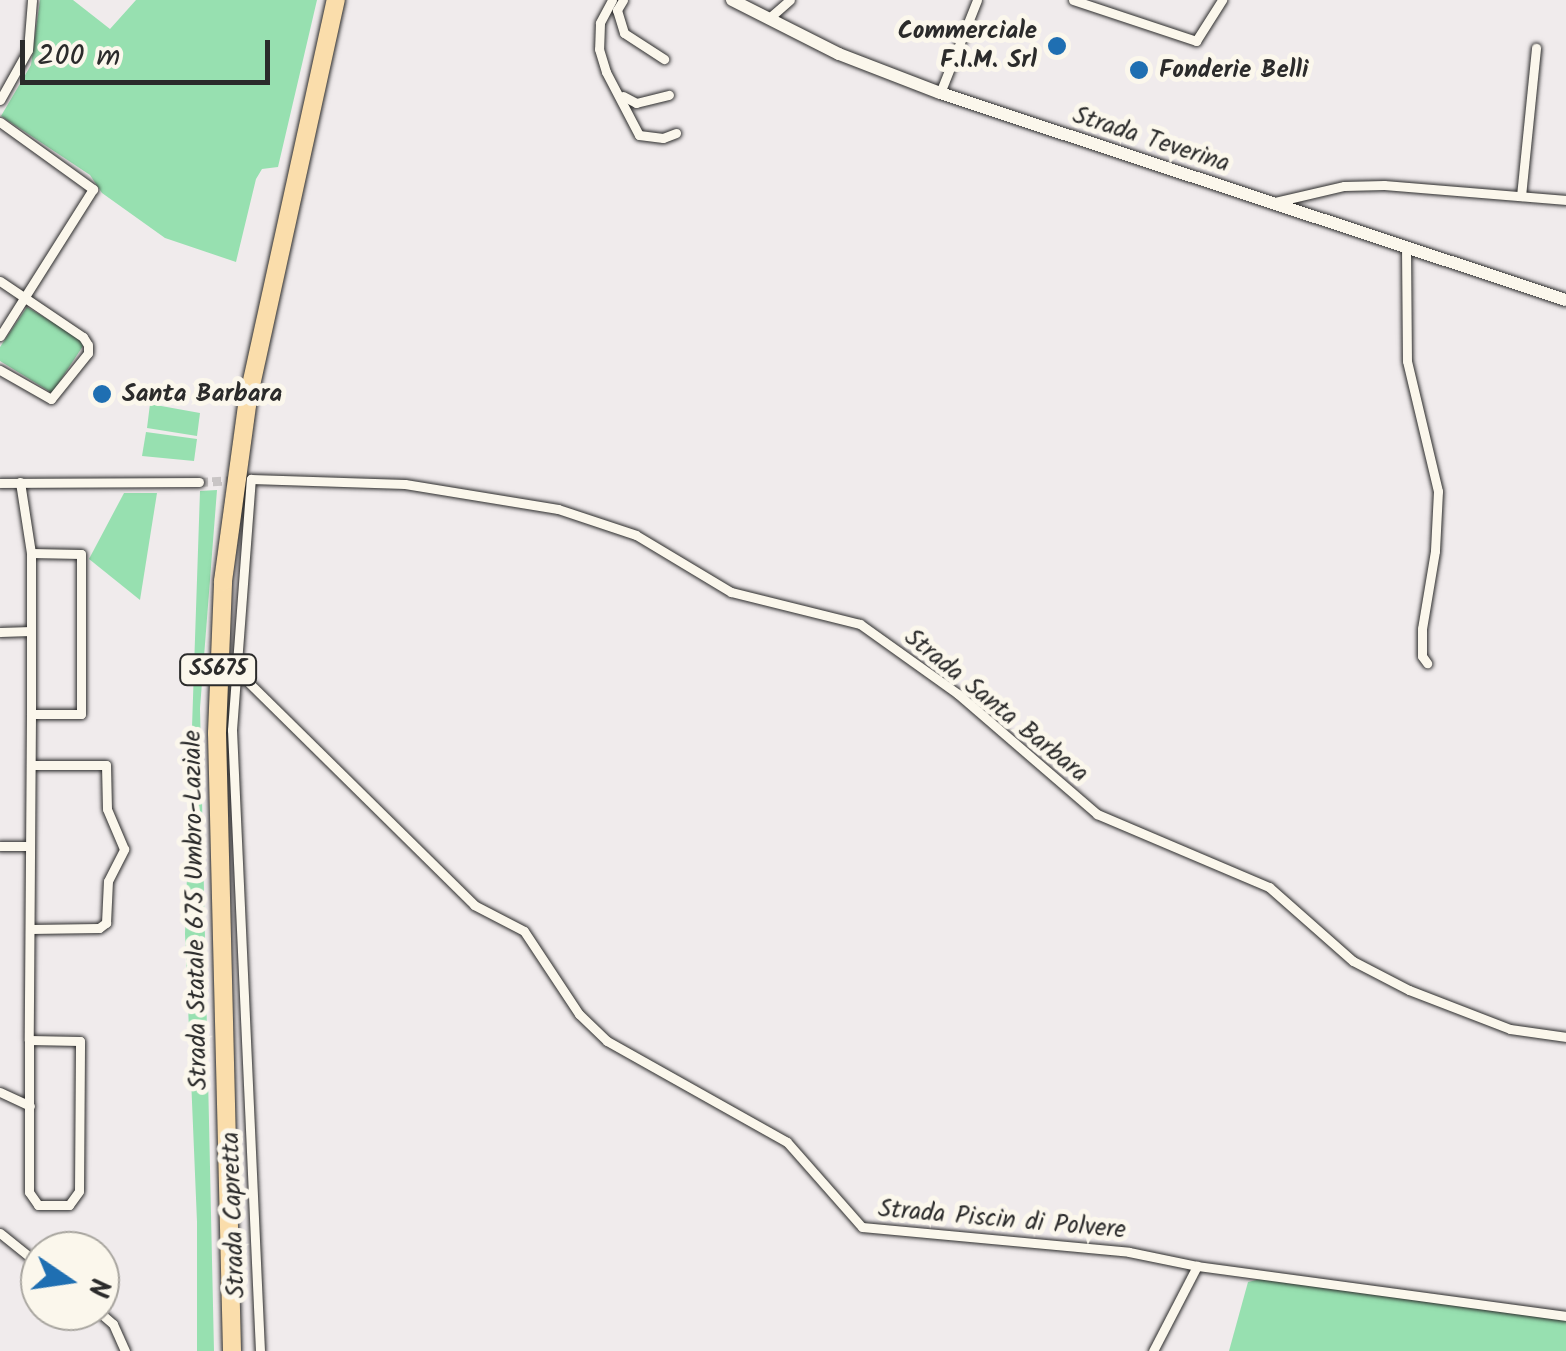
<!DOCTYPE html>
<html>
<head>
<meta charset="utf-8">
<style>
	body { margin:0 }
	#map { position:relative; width:1566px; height:1351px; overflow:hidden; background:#f0ebec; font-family:Kalam,sans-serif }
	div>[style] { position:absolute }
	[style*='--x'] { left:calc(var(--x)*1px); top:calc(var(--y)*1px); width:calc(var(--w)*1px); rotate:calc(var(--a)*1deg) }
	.green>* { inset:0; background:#97e0b0 }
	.street-tunnel>* { height:9px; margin-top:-4.5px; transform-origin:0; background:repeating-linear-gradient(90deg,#c9c5c5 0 9px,transparent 0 13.5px) }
	.roads { filter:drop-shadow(0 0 2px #2b2b2b) drop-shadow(0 0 2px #2b2b2b) }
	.street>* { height:9px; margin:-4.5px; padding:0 4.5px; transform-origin:4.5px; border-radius:4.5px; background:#fbf7ec }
	.secondary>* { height:12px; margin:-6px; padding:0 6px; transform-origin:6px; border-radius:6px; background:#fbf7ec }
	.highway>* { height:18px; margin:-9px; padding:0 9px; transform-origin:9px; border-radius:9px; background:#faddab }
	.dots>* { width:28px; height:28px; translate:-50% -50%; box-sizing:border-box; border:5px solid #fbf7ec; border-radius:50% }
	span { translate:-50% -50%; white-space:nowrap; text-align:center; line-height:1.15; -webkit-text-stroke:10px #fbf7ec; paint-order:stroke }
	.shield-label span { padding:2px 8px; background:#fbf7ec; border:2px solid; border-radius:8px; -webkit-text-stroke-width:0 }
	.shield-label { font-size:22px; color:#2b2b2b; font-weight:700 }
	.poi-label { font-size:25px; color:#2b2b2b; font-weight:700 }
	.right { translate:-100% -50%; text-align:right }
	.left { translate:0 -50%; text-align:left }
	.street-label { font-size:25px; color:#2b2b2b }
	.north { position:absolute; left:20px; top:1231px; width:100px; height:100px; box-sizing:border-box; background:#fbf7ec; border:2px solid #a8a59f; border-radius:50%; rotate:103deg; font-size:28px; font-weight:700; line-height:40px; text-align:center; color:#2b2b2b }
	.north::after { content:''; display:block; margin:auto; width:35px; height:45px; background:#1f6fb2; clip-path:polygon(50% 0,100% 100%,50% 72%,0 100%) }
	.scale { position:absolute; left:20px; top:40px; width:250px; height:45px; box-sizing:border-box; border:5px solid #2b2b2b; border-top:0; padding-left:12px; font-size:30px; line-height:35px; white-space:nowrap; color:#2b2b2b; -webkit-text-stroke:8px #fbf7ec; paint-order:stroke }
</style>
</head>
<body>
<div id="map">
	<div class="green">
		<div style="clip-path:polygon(40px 0,73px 0,110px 29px,136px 0,317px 0,278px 167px,262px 169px,256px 179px,236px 262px,165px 238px,102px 193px,90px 175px,1px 116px,31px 65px)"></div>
		<div style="clip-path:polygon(27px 307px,81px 339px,83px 346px,52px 393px,0 361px,0 347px)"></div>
		<div style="clip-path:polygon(150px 404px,200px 413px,197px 436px,147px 428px)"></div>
		<div style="clip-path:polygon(146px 432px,197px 439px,194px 461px,142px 456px)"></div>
		<div style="clip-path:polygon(217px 490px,200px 708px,214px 1351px,197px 1351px,197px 1222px,185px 934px,200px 491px)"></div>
		<div style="clip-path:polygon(124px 493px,157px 493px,140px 600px,89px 559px)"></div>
		<div style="clip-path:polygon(1265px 1278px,1566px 1320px,1566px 1351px,1229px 1351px,1248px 1282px)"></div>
	</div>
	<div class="street-tunnel">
		<div style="--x:199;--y:482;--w:37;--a:-3"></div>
	</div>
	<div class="roads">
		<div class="street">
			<div style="--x:612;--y:0;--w:26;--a:118"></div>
			<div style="--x:600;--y:23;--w:26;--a:92"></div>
			<div style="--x:599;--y:49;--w:24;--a:73"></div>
			<div style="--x:606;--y:72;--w:71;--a:62.4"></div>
			<div style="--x:639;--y:135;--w:24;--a:7"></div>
			<div style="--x:663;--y:138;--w:14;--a:-21"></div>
			<div style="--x:623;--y:0;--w:12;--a:121"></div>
			<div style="--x:617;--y:10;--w:24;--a:73"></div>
			<div style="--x:624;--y:33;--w:48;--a:33"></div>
			<div style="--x:1073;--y:0;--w:130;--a:18.4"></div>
			<div style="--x:1196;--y:41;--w:49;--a:-57.6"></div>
			<div style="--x:768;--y:19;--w:29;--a:-41"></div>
			<div style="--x:940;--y:93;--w:100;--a:-68.3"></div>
			<div style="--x:623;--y:96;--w:15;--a:28"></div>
			<div style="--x:636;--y:103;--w:34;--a:-14"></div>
			<div style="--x:0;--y:100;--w:57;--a:-60.8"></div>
			<div style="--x:28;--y:50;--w:50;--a:-85.4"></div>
			<div style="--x:0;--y:122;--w:115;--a:35.8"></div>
			<div style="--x:93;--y:189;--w:174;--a:122.3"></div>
			<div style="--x:1521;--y:196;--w:149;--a:-84.2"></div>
			<div style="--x:1275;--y:202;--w:71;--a:-13.1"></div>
			<div style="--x:1344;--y:186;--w:40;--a:-1.4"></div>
			<div style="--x:1384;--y:185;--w:183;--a:4.7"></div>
			<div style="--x:1406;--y:247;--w:114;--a:89.5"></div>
			<div style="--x:1407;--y:361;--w:134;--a:76.6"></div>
			<div style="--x:1438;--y:491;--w:60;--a:92.9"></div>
			<div style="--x:1435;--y:551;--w:79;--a:99.5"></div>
			<div style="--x:1422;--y:629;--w:27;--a:90"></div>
			<div style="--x:1422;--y:656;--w:9;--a:54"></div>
			<div style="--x:0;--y:281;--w:100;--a:34"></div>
			<div style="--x:83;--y:337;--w:9;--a:58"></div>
			<div style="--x:88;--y:345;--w:8;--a:90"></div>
			<div style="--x:88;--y:353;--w:59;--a:128.8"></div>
			<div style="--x:51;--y:399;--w:59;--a:-150.4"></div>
			<div style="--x:20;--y:482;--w:72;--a:81.2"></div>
			<div style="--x:31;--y:553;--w:161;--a:90"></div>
			<div style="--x:31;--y:714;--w:326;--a:90.4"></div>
			<div style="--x:29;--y:1040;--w:152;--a:90"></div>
			<div style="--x:29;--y:1192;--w:16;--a:55"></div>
			<div style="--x:38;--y:1205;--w:31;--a:0"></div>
			<div style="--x:69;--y:1205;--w:17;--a:-54"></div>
			<div style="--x:79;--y:1191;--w:150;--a:-89.6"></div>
			<div style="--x:80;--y:1041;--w:51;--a:-178.9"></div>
			<div style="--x:0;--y:483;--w:199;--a:-0.3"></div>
			<div style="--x:31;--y:553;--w:50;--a:1.1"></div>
			<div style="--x:81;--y:554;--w:160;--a:90"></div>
			<div style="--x:81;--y:714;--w:50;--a:180"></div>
			<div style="--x:0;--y:632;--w:31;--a:-2"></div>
			<div style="--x:234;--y:668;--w:337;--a:44.6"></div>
			<div style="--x:474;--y:905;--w:56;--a:27.5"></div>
			<div style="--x:524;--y:931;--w:100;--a:56.5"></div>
			<div style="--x:579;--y:1014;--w:39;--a:44"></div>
			<div style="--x:607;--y:1041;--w:206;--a:29.3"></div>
			<div style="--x:787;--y:1142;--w:113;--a:48.6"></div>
			<div style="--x:862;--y:1227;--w:268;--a:5.3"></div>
			<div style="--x:1129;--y:1252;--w:69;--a:11.6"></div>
			<div style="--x:1197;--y:1266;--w:372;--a:7.7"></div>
			<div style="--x:0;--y:846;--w:30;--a:0"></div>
			<div style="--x:30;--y:929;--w:69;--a:-0.8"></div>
			<div style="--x:99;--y:928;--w:9;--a:-36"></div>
			<div style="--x:106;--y:923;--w:42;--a:-87.3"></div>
			<div style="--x:108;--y:881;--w:36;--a:-63"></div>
			<div style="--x:124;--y:849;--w:43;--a:-113"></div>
			<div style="--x:107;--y:809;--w:44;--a:-91.3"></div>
			<div style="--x:106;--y:765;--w:75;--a:180"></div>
			<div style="--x:0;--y:1092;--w:33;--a:25"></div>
			<div style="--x:0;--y:1233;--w:51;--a:38.7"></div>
			<div style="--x:98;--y:1311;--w:20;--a:41"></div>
			<div style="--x:113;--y:1324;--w:30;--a:66"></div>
			<div style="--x:260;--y:1351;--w:622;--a:-92.58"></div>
			<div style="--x:232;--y:730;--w:252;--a:-85.7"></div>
			<div style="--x:251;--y:479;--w:154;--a:1.9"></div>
			<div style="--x:405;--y:484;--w:155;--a:9.3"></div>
			<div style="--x:558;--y:509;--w:82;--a:18.4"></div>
			<div style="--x:636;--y:535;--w:111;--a:31"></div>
			<div style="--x:731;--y:592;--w:133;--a:13.9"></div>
			<div style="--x:860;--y:624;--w:120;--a:35.5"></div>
			<div style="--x:958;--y:694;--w:184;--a:40.8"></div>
			<div style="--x:1097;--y:814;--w:187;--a:23"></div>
			<div style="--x:1269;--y:887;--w:112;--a:41.4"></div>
			<div style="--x:1353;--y:961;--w:63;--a:27.4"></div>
			<div style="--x:1409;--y:990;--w:108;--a:21.1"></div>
			<div style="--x:1510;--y:1029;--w:57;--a:8.1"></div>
			<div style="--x:1153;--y:1351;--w:96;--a:-62.6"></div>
		</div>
		<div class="secondary">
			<div style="--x:732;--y:0;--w:120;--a:26.8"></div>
			<div style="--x:839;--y:54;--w:108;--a:21.1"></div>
			<div style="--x:940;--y:93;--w:659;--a:18.3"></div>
		</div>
		<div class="highway">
			<div style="--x:232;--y:1351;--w:618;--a:-91.39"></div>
			<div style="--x:217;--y:733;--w:152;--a:-87.7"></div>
			<div style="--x:223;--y:581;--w:184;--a:-82.2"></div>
			<div style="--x:248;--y:399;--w:409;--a:-77.6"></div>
		</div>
	</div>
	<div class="dots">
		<div style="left:1057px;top:46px;background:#1f6fb2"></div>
		<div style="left:1139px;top:70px;background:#1f6fb2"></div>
		<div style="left:102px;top:394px;background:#1f6fb2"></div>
	</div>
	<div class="shield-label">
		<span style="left:218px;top:670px">SS675</span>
	</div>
	<div class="poi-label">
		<span class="right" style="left:1037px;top:46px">Commerciale<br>F.I.M. Srl</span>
		<span class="left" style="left:1159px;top:70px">Fonderie Belli</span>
		<span class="left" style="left:122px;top:394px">Santa Barbara</span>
	</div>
	<div class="street-label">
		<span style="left:1151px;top:140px;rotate:18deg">Strada Teverina</span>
		<span style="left:996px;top:706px;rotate:39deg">Strada Santa Barbara</span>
		<span style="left:196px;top:910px;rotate:-91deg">Strada Statale 675 Umbro-Laziale</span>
		<span style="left:234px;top:1215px;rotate:-92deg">Strada Capretta</span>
		<span style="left:1002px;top:1220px;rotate:5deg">Strada Piscin di Polvere</span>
	</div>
	<div class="north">N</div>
	<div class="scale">200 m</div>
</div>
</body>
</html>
